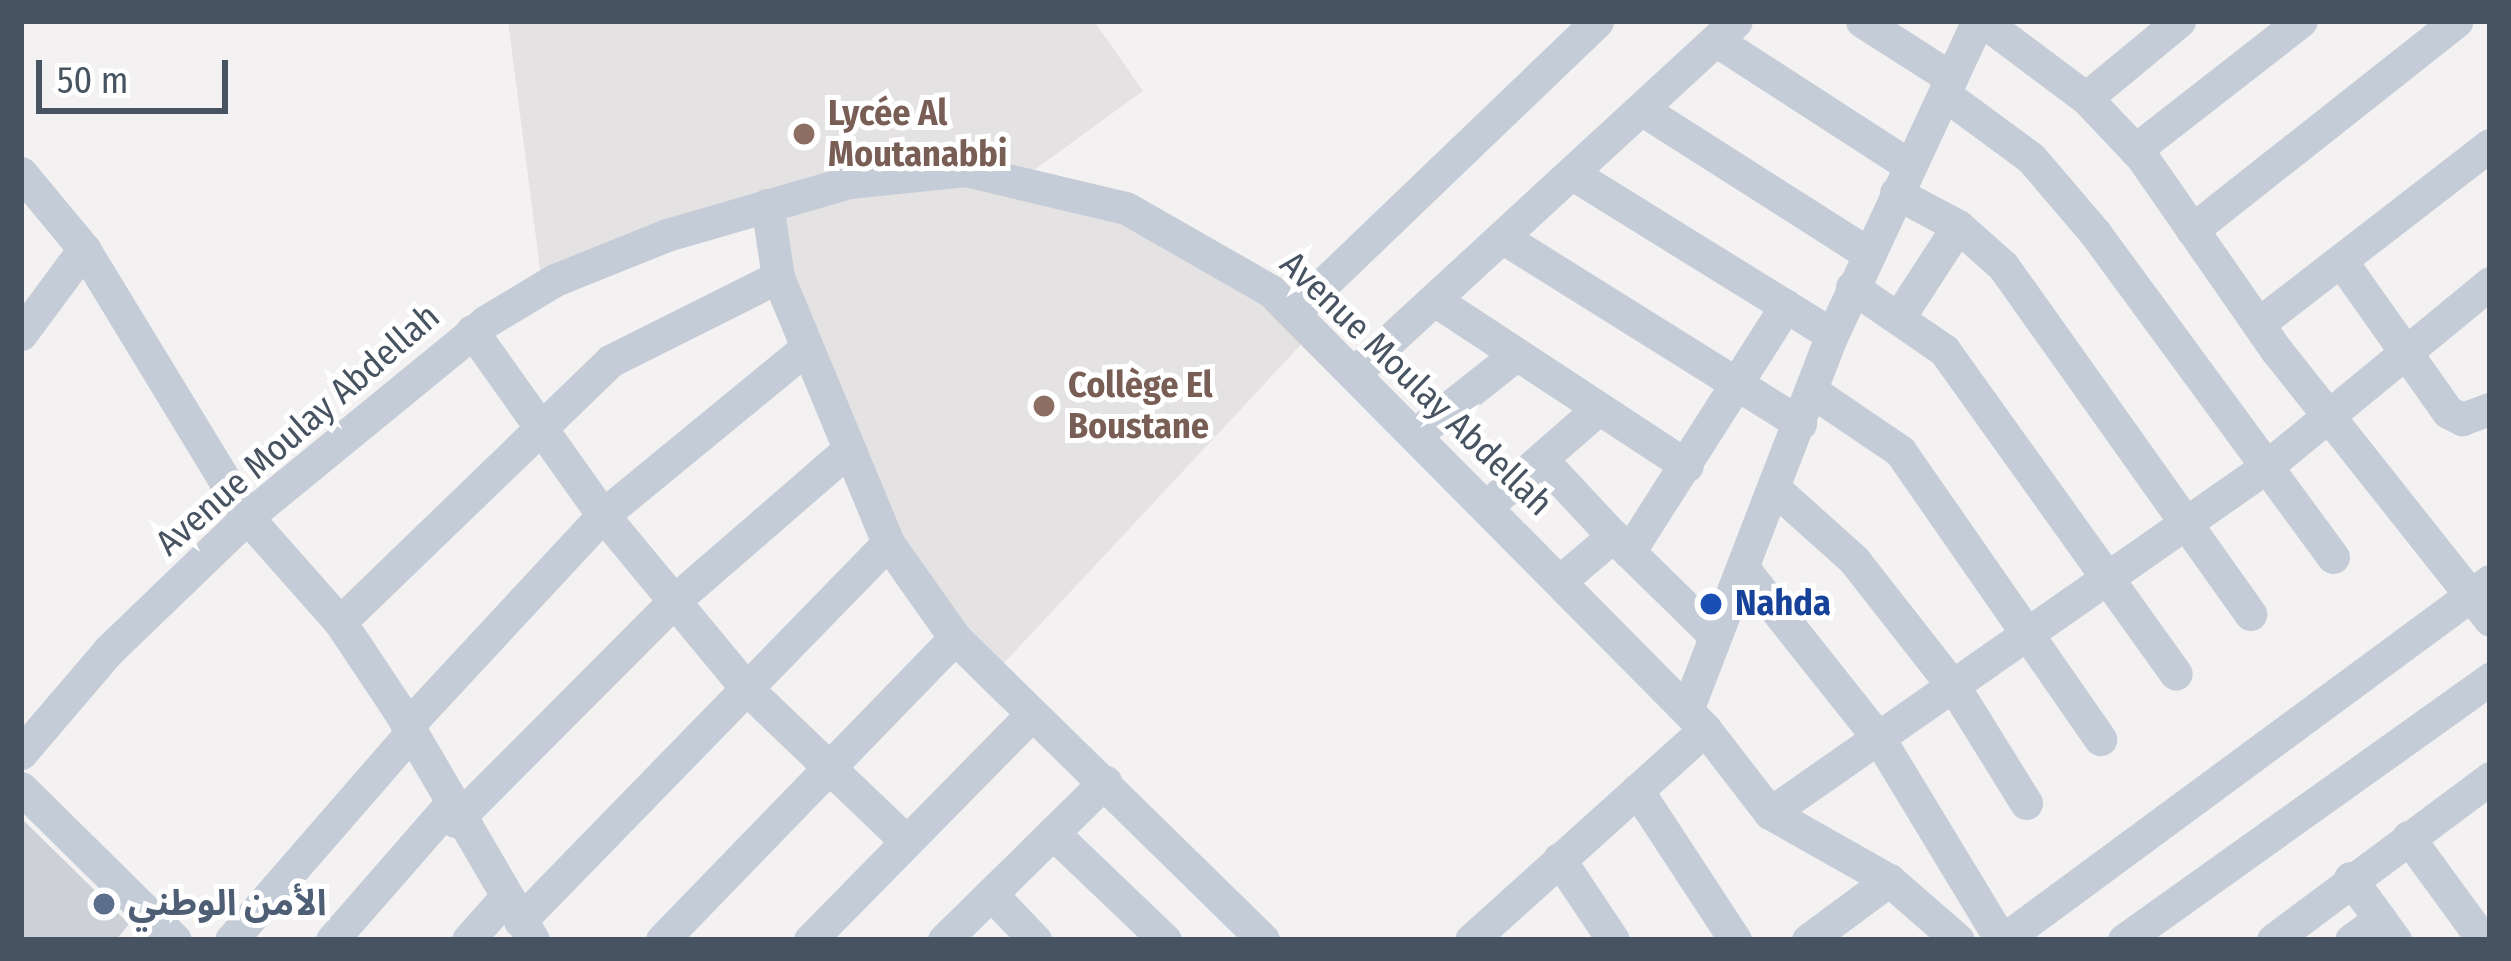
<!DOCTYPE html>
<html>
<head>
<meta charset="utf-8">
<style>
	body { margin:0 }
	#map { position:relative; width:2511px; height:961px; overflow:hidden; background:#f3f1f1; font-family:"Fira Sans Condensed","Noto Sans Arabic",sans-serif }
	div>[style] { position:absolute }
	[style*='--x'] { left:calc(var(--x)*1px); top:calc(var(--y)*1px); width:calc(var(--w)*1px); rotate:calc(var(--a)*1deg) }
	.education>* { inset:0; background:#e5e2e3 }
	.building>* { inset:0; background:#cdd0d6 }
	.minor>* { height:33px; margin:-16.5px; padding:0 16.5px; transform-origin:16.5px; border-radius:16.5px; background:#c4ccd7 }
	.dots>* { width:33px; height:33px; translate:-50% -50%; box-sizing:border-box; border:6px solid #fff; border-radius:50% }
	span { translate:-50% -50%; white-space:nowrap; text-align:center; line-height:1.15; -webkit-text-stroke:10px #fff; paint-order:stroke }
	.education-label { font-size:36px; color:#785e54; font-weight:700 }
	.left { translate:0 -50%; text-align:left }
	.street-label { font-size:36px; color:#475360 }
	.transit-label { font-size:36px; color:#164399; font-weight:700 }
	.service-label { font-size:36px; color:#4e5e75; font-weight:700 }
	.frame { position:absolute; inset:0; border:24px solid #475360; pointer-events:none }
	.scale { position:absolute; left:36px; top:60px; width:192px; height:54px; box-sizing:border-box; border:6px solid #475360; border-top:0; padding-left:15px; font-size:36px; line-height:42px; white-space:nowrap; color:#475360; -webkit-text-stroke:9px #fff; paint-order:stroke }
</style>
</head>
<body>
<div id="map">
	<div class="education">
		<div style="clip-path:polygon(508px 21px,1094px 21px,1143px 91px,1016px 183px,1175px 234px,1309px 336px,991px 677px,892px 520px,766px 210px,544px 300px)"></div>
	</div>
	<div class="building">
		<div style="clip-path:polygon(21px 818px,129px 924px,116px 940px,21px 940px)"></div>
	</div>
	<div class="minor">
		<div style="--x:1862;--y:21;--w:106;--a:32.6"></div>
		<div style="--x:1983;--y:21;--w:129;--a:36.8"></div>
		<div style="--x:2086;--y:98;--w:81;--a:46.5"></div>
		<div style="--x:2142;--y:157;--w:236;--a:55.2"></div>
		<div style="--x:2277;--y:351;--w:343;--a:51.6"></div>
		<div style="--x:1717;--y:41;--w:226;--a:32.9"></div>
		<div style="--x:1944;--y:94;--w:108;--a:36.3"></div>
		<div style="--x:2031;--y:158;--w:99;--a:49.5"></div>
		<div style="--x:2095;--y:233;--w:402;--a:53.7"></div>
		<div style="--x:2086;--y:98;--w:121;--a:-39.6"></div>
		<div style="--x:1646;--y:112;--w:262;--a:32.5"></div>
		<div style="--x:2135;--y:150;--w:210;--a:-37.9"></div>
		<div style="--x:21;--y:173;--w:99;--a:50.3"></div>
		<div style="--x:84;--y:249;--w:314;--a:58.7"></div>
		<div style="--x:247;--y:517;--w:140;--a:48.5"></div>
		<div style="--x:340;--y:622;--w:105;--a:56.3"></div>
		<div style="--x:398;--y:709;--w:268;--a:59.7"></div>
		<div style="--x:1576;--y:176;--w:301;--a:31.8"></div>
		<div style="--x:1896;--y:193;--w:70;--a:28"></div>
		<div style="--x:1958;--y:226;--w:60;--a:41.6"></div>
		<div style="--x:2003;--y:266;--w:427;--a:54.6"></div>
		<div style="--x:767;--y:205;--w:73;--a:81.3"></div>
		<div style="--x:778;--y:277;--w:288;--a:67.5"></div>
		<div style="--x:888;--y:543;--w:116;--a:54.8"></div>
		<div style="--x:955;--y:638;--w:431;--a:44.4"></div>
		<div style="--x:2192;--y:230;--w:337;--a:-38.3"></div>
		<div style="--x:1505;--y:239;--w:348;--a:32"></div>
		<div style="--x:2341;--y:261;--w:185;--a:54.7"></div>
		<div style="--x:2448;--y:412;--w:16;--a:27"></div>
		<div style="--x:2462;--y:419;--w:30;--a:-20"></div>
		<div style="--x:1852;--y:287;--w:112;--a:34.4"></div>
		<div style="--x:1944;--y:350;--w:398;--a:54.4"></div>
		<div style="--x:1436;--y:301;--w:300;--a:33.3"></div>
		<div style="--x:1294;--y:312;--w:420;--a:-43.8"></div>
		<div style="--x:1899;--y:317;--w:108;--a:-57"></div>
		<div style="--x:2258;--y:324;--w:293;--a:-37.7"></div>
		<div style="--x:472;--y:331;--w:226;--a:54.6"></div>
		<div style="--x:603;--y:515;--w:224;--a:50.4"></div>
		<div style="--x:746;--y:688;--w:221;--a:43.7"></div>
		<div style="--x:21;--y:334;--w:106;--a:-53.5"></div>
		<div style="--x:1354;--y:373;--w:519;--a:-42.66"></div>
		<div style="--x:1813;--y:392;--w:105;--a:34.1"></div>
		<div style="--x:1900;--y:451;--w:351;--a:55.2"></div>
		<div style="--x:1417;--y:433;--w:124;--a:-38.4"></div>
		<div style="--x:1543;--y:461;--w:103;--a:47"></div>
		<div style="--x:1775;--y:489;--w:106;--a:41.9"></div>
		<div style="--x:1854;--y:560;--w:165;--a:51.9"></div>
		<div style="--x:1956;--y:690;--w:133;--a:58.2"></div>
		<div style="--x:1488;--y:505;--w:146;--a:-41.1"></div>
		<div style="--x:1629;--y:552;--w:292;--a:-57.5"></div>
		<div style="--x:1743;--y:568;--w:220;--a:51.5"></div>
		<div style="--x:1880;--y:740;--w:234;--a:58.8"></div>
		<div style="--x:1560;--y:581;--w:70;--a:-40.3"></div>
		<div style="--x:1613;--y:536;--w:143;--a:44.4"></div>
		<div style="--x:340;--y:622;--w:376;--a:-44"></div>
		<div style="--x:610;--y:361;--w:188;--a:-26.6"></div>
		<div style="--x:1687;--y:710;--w:402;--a:-68.9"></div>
		<div style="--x:1832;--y:335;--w:346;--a:-65.1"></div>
		<div style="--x:407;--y:726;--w:288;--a:-47.1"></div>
		<div style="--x:603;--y:515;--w:260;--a:-39.4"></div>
		<div style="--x:21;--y:753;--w:135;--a:-49.5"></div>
		<div style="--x:109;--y:650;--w:192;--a:-43.9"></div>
		<div style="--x:247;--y:517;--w:308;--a:-39.3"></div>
		<div style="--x:485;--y:322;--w:82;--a:-31"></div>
		<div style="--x:555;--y:280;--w:121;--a:-21.9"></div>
		<div style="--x:667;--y:235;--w:190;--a:-16.2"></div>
		<div style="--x:849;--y:182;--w:117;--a:-5.9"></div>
		<div style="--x:965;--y:170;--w:165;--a:13.3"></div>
		<div style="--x:1126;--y:208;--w:167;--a:29.8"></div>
		<div style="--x:1271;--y:291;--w:617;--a:45.26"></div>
		<div style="--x:1705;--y:729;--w:106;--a:52.3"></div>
		<div style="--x:1770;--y:813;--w:137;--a:29.4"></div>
		<div style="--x:1889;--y:880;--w:91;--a:41"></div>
		<div style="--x:21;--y:788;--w:216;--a:44.6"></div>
		<div style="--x:1637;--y:790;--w:179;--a:56.8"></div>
		<div style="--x:1770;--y:813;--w:605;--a:-34.9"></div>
		<div style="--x:2266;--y:467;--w:290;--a:-39.4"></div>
		<div style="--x:455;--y:821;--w:312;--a:-45.1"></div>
		<div style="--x:675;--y:600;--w:226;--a:-40.9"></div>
		<div style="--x:1053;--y:833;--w:155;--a:43.7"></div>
		<div style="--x:2408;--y:837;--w:127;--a:53.9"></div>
		<div style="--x:1559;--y:859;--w:97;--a:56.3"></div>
		<div style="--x:2350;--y:878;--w:77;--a:54"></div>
		<div style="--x:991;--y:894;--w:64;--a:46.3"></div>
		<div style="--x:520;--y:921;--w:528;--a:-45.77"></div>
		<div style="--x:231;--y:940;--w:274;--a:-49"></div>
		<div style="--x:332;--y:940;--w:176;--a:-48.9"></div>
		<div style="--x:468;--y:940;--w:57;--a:-48.5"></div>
		<div style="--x:662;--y:940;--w:421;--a:-45.9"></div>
		<div style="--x:810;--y:940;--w:315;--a:-45.5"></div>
		<div style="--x:944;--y:940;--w:226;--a:-44.5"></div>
		<div style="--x:1471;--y:940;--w:315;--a:-42"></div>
		<div style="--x:1808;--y:940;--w:101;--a:-36.5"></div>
		<div style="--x:2003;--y:940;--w:605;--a:-36.4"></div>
		<div style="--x:2124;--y:940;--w:450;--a:-35.5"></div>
		<div style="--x:2273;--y:940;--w:271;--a:-36.7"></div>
		<div style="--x:2351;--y:940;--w:36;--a:-36"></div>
	</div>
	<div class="dots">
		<div style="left:804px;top:134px;background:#8d6e63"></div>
		<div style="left:1044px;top:406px;background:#8d6e63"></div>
		<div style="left:1711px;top:604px;background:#1a4fb4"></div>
		<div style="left:104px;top:904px;background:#5c6f8a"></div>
	</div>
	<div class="education-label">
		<span class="left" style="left:828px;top:134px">Lycée Al<br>Moutanabbi</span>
		<span class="left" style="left:1068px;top:406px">Collège El<br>Boustane</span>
	</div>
	<div class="street-label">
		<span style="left:1416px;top:384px;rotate:44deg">Avenue Moulay Abdellah</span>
		<span style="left:298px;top:430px;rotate:-41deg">Avenue Moulay Abdellah</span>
	</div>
	<div class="transit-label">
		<span class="left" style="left:1735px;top:604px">Nahda</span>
	</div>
	<div class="service-label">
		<span class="left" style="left:128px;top:904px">الأمن الوطني</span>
	</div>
	<div class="frame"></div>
	<div class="scale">50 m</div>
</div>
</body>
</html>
